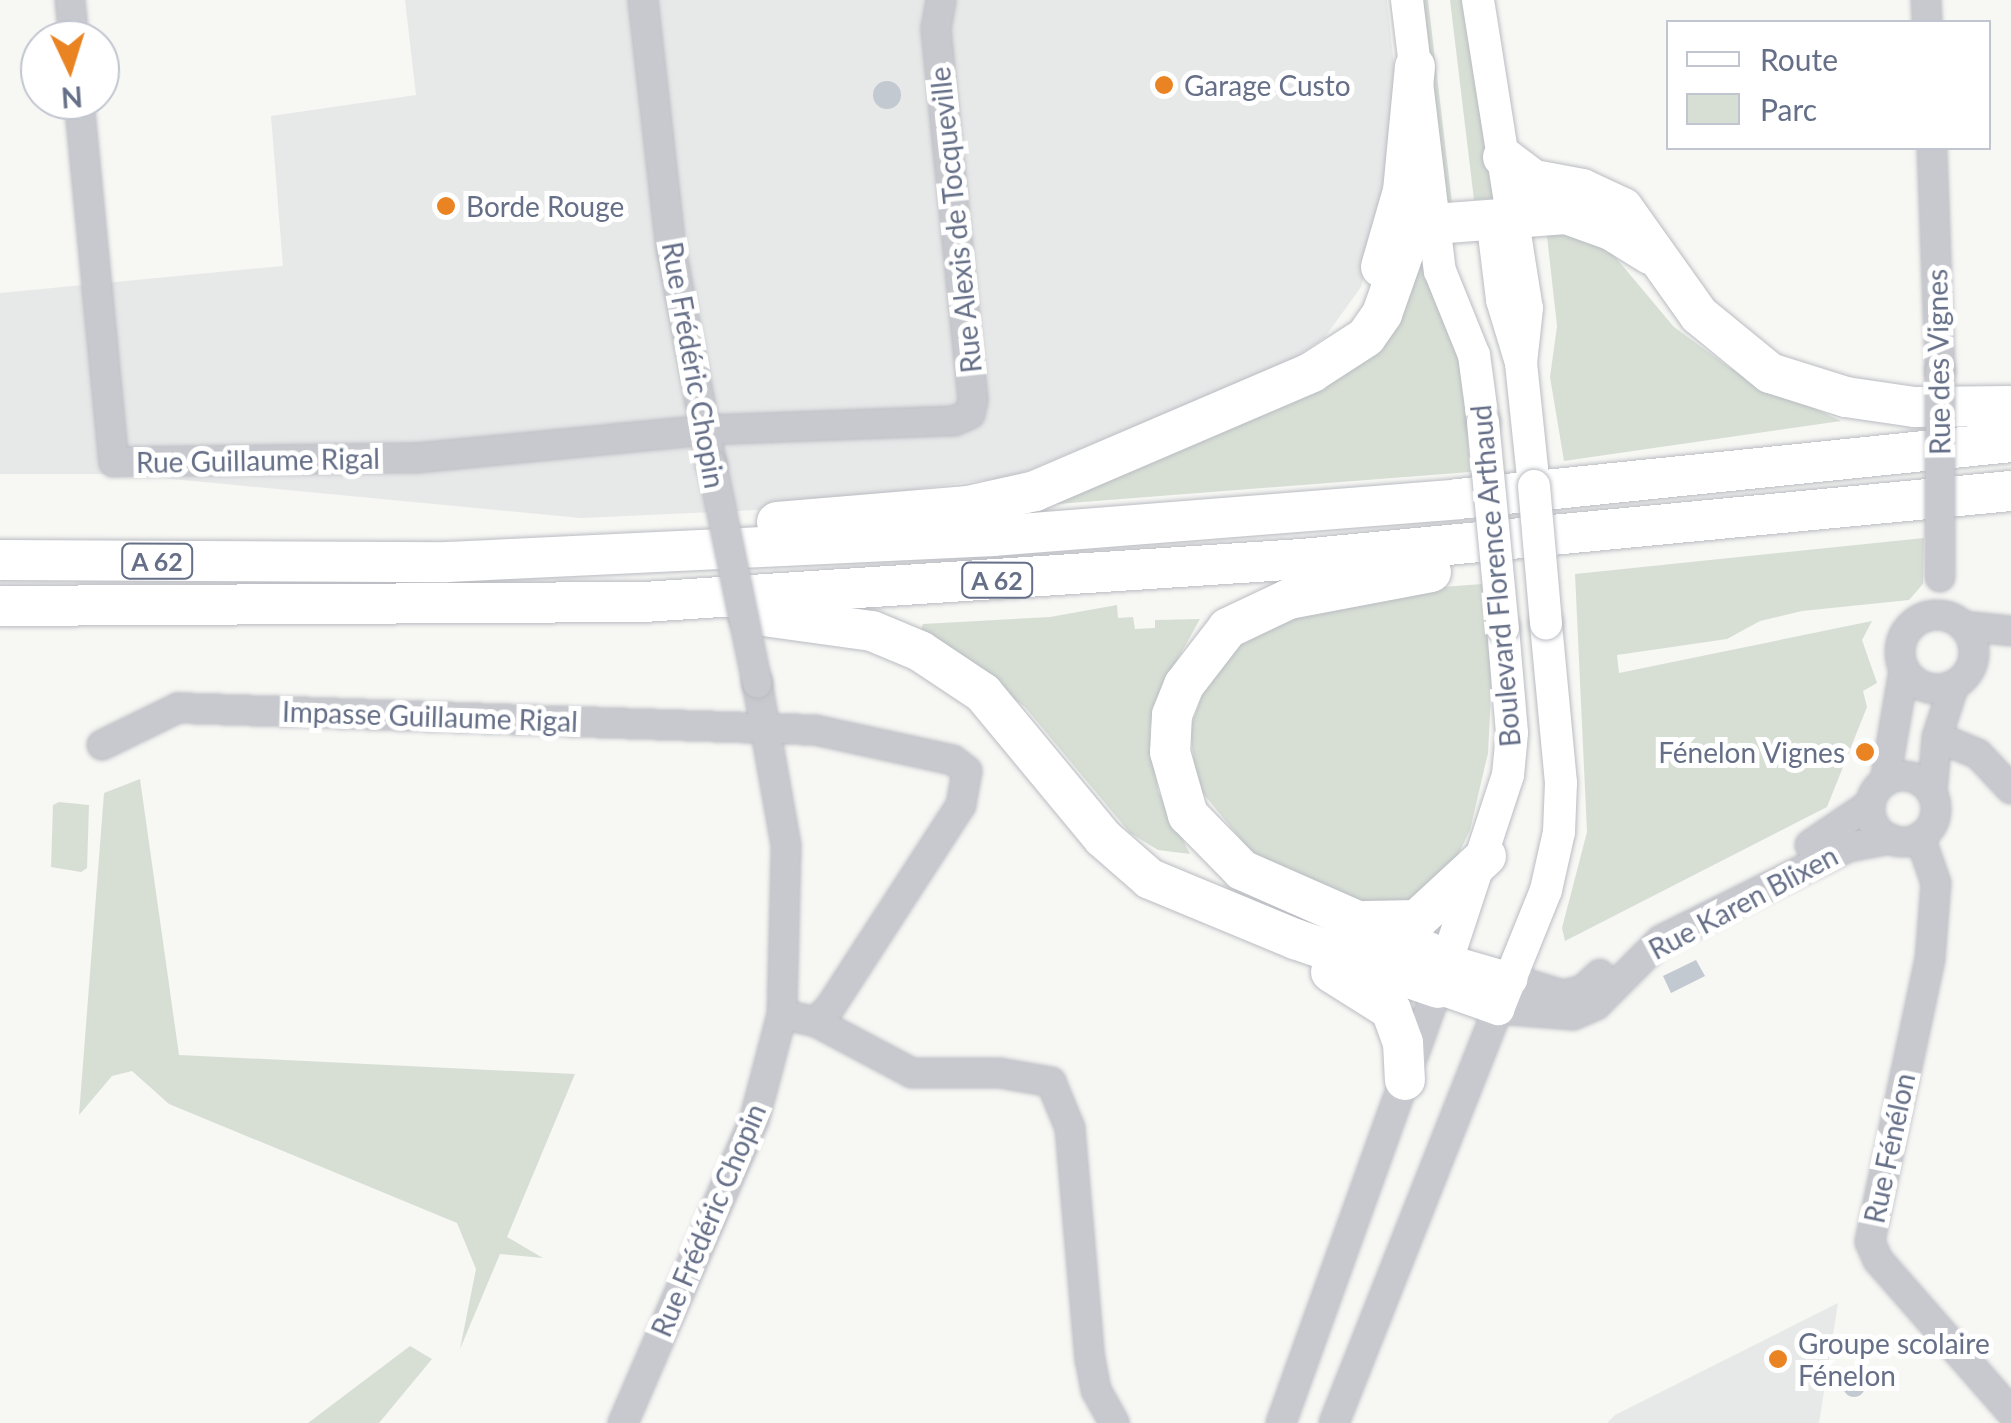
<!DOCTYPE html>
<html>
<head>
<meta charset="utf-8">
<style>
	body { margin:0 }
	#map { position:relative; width:2011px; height:1423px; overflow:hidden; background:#f7f7f4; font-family:Lato,sans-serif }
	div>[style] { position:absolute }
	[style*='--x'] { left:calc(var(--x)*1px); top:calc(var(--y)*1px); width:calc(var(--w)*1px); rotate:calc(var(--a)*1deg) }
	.built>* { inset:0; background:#e7e8e8 }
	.green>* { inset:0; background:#d7dfd5 }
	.water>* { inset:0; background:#c2c9d0 }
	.round { border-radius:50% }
	.roads { filter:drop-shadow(0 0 2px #babcc2) drop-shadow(0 0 2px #babcc2) }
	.minor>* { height:28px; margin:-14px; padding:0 14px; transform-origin:14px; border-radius:14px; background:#c7c9ce }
	.minor>.ring { margin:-14px; padding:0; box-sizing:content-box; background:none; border:28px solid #c7c9ce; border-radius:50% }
	.major>* { height:32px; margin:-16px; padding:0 16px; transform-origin:16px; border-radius:16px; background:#fff }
	.highway>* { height:40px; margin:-20px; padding:0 20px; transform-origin:20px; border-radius:20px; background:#fff }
	.bridges { filter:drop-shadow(0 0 2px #babcc2) drop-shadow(0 0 2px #babcc2) }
	.minor-bridge>* { height:28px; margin:-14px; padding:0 14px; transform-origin:14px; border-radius:14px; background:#c7c9ce }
	.major-bridge>* { height:32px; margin:-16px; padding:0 16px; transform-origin:16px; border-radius:16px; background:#fff }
	.dots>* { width:28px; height:28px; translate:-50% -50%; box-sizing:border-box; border:5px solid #fff; border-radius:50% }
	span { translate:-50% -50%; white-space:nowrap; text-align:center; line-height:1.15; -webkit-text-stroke:10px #fff; paint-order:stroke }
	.shield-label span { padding:2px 8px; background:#fff; border:2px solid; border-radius:8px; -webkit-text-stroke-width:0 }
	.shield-label { font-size:25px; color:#656f87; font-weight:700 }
	.poi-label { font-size:28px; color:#656f87 }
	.left { translate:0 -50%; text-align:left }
	.right { translate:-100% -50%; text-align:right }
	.street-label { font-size:28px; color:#656f87 }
	.legend { position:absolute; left:1666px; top:20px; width:325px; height:130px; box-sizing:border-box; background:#fff; border:2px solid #c1c5cf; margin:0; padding:12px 18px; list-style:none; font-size:30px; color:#656f87 }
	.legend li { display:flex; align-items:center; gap:20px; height:50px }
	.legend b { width:50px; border:2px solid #c1c5cf }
	.north { position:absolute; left:20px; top:20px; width:100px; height:100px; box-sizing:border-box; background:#fff; border:2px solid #c1c5cf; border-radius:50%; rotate:176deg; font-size:28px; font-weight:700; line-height:40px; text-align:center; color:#656f87 }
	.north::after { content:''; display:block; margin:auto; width:35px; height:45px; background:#ea8422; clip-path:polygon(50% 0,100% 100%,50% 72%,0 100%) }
</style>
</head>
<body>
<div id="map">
	<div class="built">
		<div style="clip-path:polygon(405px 0,1387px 0,1401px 133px,1361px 287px,1325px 337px,1290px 361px,1015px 476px,757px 510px,581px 518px,120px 474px,0 474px,0 293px,283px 266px,271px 116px,416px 95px)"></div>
		<div style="clip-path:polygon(1838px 1303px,1819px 1423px,1607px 1423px,1615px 1415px)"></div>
	</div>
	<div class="green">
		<div style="clip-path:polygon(1417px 0,1428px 0,1452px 203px,1444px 204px)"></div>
		<div style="clip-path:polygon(1450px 0,1468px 0,1495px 196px,1490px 199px,1474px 200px)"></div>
		<div style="clip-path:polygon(1546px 227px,1565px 228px,1611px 252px,1674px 327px,1730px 368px,1841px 421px,1564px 461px,1550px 377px,1557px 326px)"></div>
		<div style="clip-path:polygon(1419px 251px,1464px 364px,1470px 472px,1032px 506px,1333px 378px)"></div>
		<div style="clip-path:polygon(1924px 538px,1923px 584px,1909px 600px,1802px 611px,1760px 621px,1727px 639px,1617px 655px,1619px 673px,1872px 621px,1862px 640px,1877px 683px,1863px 691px,1867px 707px,1827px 807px,1565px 941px,1562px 928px,1587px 832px,1575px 574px)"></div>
		<div style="clip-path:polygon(1482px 584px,1492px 673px,1488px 753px,1470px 830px,1449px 874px,1391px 914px,1253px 854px,1197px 786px,1190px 729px,1206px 684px,1240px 645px,1313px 609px,1389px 591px)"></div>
		<div style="clip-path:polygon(1117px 605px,1118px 618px,1133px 617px,1135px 629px,1155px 628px,1155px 620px,1200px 619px,1160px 691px,1150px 728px,1158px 791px,1190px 854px,1158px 850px,1130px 833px,1025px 707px,921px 630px,923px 624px,1050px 617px)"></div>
		<div style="clip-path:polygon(140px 779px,179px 1055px,575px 1074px,507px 1237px,543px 1258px,500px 1254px,460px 1349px,476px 1269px,457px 1223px,169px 1104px,132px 1071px,112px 1076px,79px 1115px,104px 793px)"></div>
		<div style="clip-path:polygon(59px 802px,89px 805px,87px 868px,81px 872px,51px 867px,53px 805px)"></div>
		<div style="clip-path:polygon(410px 1346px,432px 1359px,379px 1423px,308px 1423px)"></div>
	</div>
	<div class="water">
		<div class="round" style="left:873px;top:81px;width:28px;height:28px"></div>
		<div style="clip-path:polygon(1696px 960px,1705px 976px,1671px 993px,1663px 976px)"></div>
		<div class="round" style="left:1843px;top:1375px;width:22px;height:22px"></div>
	</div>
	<div class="roads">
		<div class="minor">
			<div style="--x:70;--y:0;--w:40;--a:84.3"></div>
			<div style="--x:643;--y:0;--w:251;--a:83.6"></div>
			<div style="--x:671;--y:249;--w:220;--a:79.3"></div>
			<div style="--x:1926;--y:0;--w:22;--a:87"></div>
			<div style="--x:79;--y:100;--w:364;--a:84.5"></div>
			<div style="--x:114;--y:462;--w:302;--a:-0.8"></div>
			<div style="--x:416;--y:458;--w:290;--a:-5.5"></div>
			<div style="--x:705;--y:430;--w:249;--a:-2.1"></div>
			<div style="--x:954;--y:421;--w:17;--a:-24"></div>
			<div style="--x:970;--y:414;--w:14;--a:-78"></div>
			<div style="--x:973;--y:400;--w:373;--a:-95.7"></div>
			<div style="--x:936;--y:29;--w:29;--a:-80"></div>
			<div style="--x:1932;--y:148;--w:223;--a:87.9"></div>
			<div class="ring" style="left:1900px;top:615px;width:46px;height:46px"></div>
			<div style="--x:1963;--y:626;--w:48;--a:5.9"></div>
			<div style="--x:1937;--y:737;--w:44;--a:22.5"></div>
			<div style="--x:1978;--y:754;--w:48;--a:46.7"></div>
			<div style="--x:102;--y:745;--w:85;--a:-26"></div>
			<div style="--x:178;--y:708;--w:637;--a:1.98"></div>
			<div style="--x:815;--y:730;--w:141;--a:12.3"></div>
			<div style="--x:953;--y:760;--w:18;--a:38"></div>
			<div style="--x:967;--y:771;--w:35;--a:100"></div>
			<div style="--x:961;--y:805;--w:239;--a:122.9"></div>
			<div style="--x:831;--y:1006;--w:22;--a:133"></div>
			<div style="--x:816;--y:1022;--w:35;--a:-167"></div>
			<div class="ring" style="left:1870px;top:776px;width:38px;height:38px"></div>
			<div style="--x:1885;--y:781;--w:113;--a:-80.3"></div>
			<div style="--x:1932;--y:792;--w:55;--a:-84.8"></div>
			<div style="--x:1937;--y:737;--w:55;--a:-71.9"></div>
			<div style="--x:1920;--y:837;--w:49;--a:70.8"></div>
			<div style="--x:1936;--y:883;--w:76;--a:94.5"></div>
			<div style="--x:1930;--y:959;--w:289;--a:102"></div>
			<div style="--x:1870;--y:1242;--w:20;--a:66"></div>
			<div style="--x:1878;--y:1260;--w:202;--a:48.8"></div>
			<div style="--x:1810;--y:845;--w:73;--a:-34.3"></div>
			<div style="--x:1511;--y:979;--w:54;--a:17.1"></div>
			<div style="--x:1563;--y:995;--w:21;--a:-14"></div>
			<div style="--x:1583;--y:990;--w:23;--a:-43"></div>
			<div style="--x:816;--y:1022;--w:109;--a:28"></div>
			<div style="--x:912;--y:1073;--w:88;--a:0"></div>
			<div style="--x:1000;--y:1073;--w:52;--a:10"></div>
			<div style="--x:1051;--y:1082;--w:50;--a:67.6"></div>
			<div style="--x:1070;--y:1128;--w:232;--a:85.1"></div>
			<div style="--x:1090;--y:1359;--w:32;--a:79"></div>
			<div style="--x:1096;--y:1390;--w:38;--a:61"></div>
			<div style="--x:623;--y:1423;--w:329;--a:-66.6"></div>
			<div style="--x:754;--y:1121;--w:111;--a:-75.3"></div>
			<div style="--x:782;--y:1014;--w:169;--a:-88.6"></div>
			<div style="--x:786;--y:845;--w:165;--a:-100.1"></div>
			<div style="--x:1281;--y:1423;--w:462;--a:-70.2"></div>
			<div style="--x:1334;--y:1423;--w:445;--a:-68.4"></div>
			<div style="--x:1498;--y:1009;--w:75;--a:4.6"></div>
			<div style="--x:1573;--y:1015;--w:25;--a:-23"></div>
			<div style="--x:1596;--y:1005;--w:92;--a:-45"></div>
			<div style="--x:1661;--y:940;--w:209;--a:-26.4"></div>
			<div style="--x:1848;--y:847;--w:44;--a:-10.5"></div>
		</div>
		<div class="major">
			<div style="--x:1407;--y:0;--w:273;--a:83.1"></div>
			<div style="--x:1440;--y:271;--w:91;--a:68"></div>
			<div style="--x:1474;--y:355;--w:68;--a:82.3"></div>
			<div style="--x:1478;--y:0;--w:312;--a:81"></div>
			<div style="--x:1527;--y:308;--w:55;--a:96.2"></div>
			<div style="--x:1492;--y:218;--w:83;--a:83"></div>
			<div style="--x:1502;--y:300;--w:66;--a:73.2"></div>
			<div style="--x:1521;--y:363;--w:124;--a:84"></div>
			<div style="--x:1503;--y:628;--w:105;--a:85.1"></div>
			<div style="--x:1512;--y:733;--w:42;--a:95.4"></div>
			<div style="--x:1508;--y:775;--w:224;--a:108.2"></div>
			<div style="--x:1438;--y:988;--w:64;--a:19.3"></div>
			<div style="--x:1498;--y:1009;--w:128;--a:-68"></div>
			<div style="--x:1546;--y:890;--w:59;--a:-77.4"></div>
			<div style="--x:1559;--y:832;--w:49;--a:-87.7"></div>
			<div style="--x:1561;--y:783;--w:161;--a:-95.4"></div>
			<div style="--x:1448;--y:961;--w:66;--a:15.9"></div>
		</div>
		<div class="highway">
			<div style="--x:1503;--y:157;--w:39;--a:37"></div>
			<div style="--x:1534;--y:180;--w:49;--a:10.6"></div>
			<div style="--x:1582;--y:189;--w:45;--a:24.9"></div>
			<div style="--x:1623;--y:208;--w:131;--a:54.6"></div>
			<div style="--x:1699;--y:315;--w:92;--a:39.2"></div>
			<div style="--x:1770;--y:373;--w:80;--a:17.5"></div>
			<div style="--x:1846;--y:397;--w:69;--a:8.4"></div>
			<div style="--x:1914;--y:407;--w:97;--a:-0.6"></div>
			<div style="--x:1381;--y:267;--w:79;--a:-73.9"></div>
			<div style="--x:1403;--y:191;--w:125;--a:-84.5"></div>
			<div style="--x:777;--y:522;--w:192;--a:-4.8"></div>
			<div style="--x:968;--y:506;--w:69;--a:-12.6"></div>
			<div style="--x:1035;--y:491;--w:301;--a:-23.2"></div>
			<div style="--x:1312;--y:372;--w:64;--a:-32.9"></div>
			<div style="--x:1366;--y:337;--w:28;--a:-55"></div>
			<div style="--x:1382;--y:314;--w:72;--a:-70.6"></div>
			<div style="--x:1406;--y:246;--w:36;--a:-38"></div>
			<div style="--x:1434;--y:224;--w:132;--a:-4.3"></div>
			<div style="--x:1566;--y:214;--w:48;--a:19.6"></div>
			<div style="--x:1611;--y:230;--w:46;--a:31.6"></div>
			<div style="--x:0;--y:560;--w:447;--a:0.3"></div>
			<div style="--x:447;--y:562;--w:547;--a:-2.73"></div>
			<div style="--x:993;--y:536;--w:466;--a:-4.5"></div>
			<div style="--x:1458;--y:499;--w:556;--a:-5.88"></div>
			<div style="--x:1431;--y:572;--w:145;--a:169.2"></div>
			<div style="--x:1289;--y:599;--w:68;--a:154.6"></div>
			<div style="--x:1228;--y:628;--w:72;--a:127.7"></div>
			<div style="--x:1184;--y:685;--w:32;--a:112"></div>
			<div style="--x:1172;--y:715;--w:37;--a:93"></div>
			<div style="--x:1170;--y:752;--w:66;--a:74.1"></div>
			<div style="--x:1188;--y:815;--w:77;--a:45.5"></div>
			<div style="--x:1242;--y:870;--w:225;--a:23.8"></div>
			<div style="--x:0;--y:606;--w:644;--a:-0.36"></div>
			<div style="--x:644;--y:602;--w:659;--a:-3.74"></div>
			<div style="--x:1302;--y:559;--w:712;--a:-5.48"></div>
			<div style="--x:749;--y:614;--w:124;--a:7.9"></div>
			<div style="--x:872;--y:631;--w:52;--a:22.6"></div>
			<div style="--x:920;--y:651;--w:76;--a:33.7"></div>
			<div style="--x:983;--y:693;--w:188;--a:50.4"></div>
			<div style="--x:1103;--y:838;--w:62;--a:41.1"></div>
			<div style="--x:1150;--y:879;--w:157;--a:22.5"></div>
			<div style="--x:1295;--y:939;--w:151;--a:18.9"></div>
			<div style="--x:1365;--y:921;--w:52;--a:-1.1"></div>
			<div style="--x:1417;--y:920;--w:94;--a:-42.8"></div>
			<div style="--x:1331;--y:972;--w:71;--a:32.3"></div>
			<div style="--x:1391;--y:1010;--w:35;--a:70"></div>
			<div style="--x:1403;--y:1043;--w:37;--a:87"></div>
		</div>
	</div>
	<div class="bridges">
		<div class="minor-bridge">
			<div style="--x:712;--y:465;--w:223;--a:78.3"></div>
			<div style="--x:1940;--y:577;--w:206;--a:-90"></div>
		</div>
		<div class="major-bridge">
			<div style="--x:1483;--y:422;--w:207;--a:84.5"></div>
			<div style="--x:1534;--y:486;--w:138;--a:85"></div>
		</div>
	</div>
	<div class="dots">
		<div style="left:1164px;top:85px;background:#ea8422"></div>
		<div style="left:446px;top:206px;background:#ea8422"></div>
		<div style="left:1865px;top:752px;background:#ea8422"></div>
		<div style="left:1778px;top:1359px;background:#ea8422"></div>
	</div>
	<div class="shield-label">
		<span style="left:157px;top:561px">A 62</span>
		<span style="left:997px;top:580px">A 62</span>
	</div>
	<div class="poi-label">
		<span class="left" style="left:1184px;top:85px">Garage Custo</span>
		<span class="left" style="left:466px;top:206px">Borde Rouge</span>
		<span class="right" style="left:1845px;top:752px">Fénelon Vignes</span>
		<span class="left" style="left:1798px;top:1359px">Groupe scolaire<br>Fénelon</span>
	</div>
	<div class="street-label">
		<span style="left:955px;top:220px;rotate:-96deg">Rue Alexis de Tocqueville</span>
		<span style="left:1938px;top:362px;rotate:-91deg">Rue des Vignes</span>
		<span style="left:694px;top:365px;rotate:80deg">Rue Frédéric Chopin</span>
		<span style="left:258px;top:460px;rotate:-1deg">Rue Guillaume Rigal</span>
		<span style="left:1495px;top:576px;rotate:-95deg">Boulevard Florence Arthaud</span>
		<span style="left:430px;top:716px;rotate:2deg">Impasse Guillaume Rigal</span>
		<span style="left:1743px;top:902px;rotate:-28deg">Rue Karen Blixen</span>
		<span style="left:1889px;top:1148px;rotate:-78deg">Rue Fénélon</span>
		<span style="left:708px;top:1220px;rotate:-67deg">Rue Frédéric Chopin</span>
	</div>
	<ul class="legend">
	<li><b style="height:12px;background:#fff"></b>Route</li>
	<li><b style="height:28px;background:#d7dfd5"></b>Parc</li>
	</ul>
	<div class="north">N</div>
</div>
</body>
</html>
